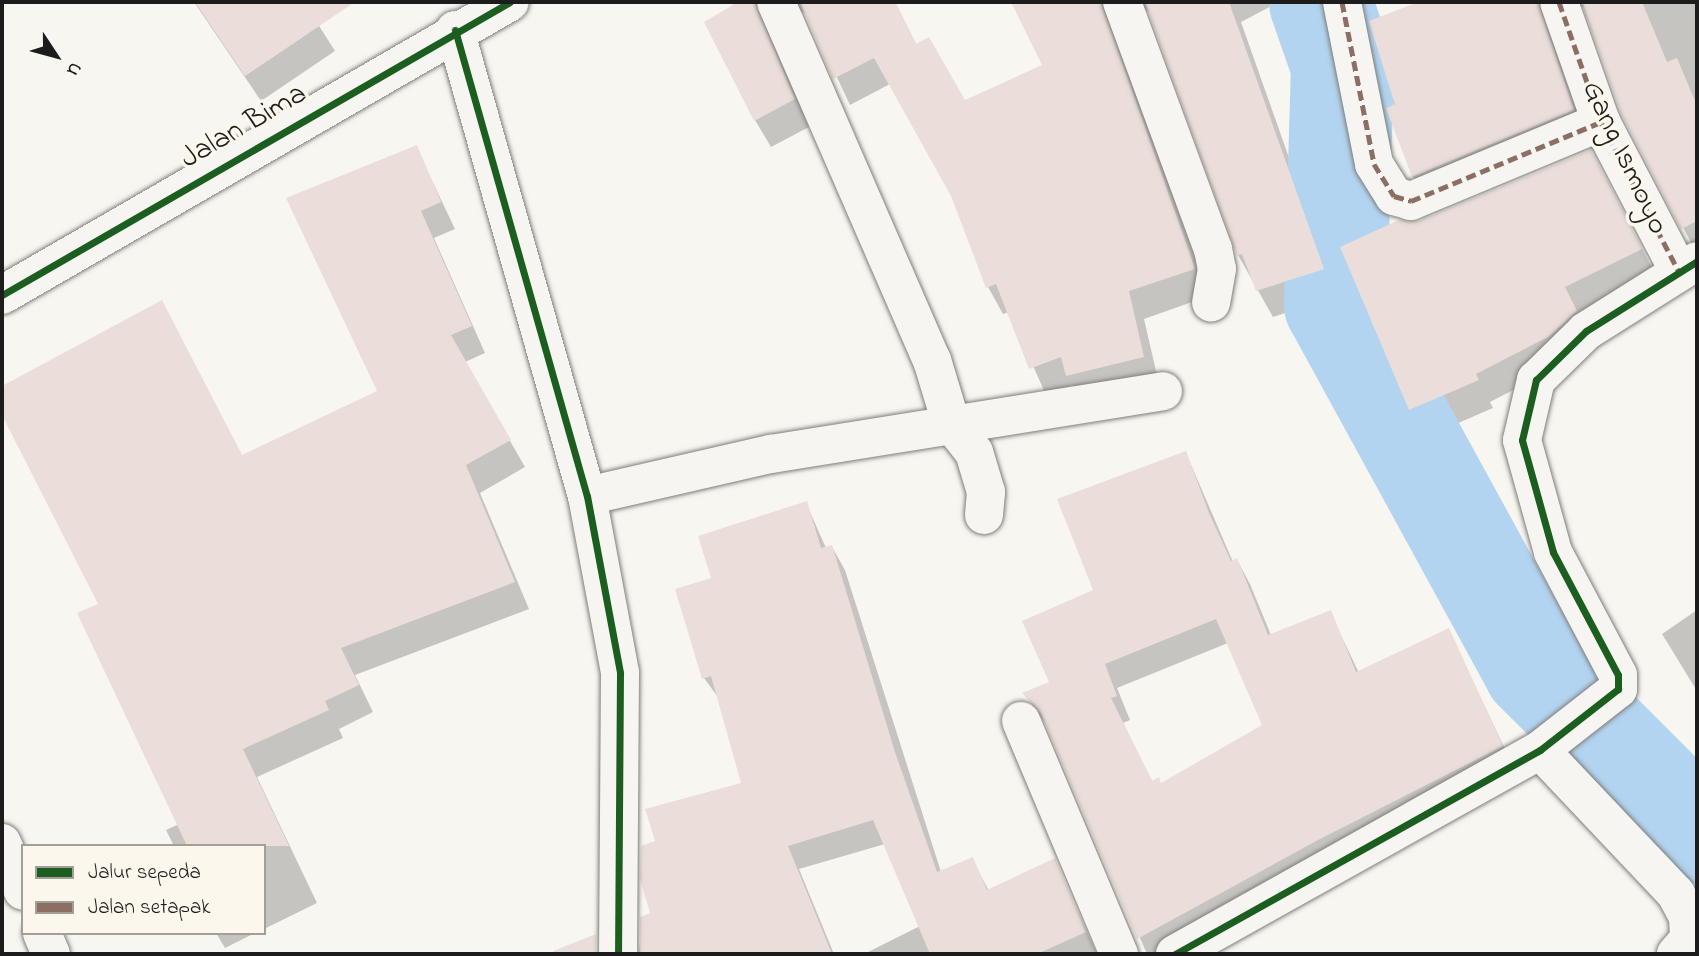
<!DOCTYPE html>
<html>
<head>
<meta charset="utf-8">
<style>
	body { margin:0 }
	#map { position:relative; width:1699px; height:956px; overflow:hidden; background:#f8f6f0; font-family:"Indie Flower",sans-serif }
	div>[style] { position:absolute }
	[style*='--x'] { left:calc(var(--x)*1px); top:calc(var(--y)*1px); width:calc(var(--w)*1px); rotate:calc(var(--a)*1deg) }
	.shadow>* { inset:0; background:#0003 }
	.river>* { height:103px; margin:-51.5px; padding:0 51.5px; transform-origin:51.5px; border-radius:51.5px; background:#b2d4f0 }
	.building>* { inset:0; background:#ebdeda }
	.roads { filter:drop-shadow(0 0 2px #7f7e7b) drop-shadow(0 0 2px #7f7e7b) }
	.street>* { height:38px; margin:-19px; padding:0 19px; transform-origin:19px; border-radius:19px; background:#f6f5f1 }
	.quiet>* { height:5px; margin-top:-2.5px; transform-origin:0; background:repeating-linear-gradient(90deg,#8d6e63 0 10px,transparent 0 15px) }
	.cycleway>* { height:7px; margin:-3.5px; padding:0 3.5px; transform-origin:3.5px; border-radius:3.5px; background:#1b5e20 }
	span { translate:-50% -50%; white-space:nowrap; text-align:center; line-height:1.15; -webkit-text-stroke:7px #fbf7ec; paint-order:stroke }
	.street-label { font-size:30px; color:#1c1c1c }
	.frame { position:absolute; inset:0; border:4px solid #1c1c1c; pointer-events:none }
	.legend { position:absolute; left:21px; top:844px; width:245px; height:91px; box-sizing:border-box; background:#fbf7ec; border:2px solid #a29f99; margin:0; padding:9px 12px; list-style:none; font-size:21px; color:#1c1c1c }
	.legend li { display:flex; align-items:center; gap:14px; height:35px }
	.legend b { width:35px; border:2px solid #a29f99 }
	.north { position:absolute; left:21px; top:21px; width:70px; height:70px; -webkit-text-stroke:5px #fbf7ec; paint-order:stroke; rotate:126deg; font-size:19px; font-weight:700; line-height:28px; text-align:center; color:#1c1c1c }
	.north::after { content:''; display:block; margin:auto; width:24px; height:32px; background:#1c1c1c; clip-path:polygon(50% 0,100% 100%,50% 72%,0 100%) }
</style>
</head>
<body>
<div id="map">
	<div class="shadow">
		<div style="clip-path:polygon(194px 2px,304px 2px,335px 51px,261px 101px)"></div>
		<div style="clip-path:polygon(733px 2px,895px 2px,917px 46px,964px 102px,1044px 66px,1013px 2px,1279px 2px,1241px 22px,1338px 296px,1273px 317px,1238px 255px,1151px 14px,1143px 7px,1116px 38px,1209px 296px,1144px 319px,1159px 384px,1083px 403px,1073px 385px,1046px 395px,1009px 312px,1003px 314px,988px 287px,952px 195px,890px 84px,850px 105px,808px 16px,796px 7px,769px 29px,809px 127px,771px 147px,755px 120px)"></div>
		<div style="clip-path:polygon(1429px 2px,1697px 2px,1697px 254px,1623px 113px,1583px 7px,1565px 5px,1586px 134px,1427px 200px,1413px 176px,1371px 22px)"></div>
		<div style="clip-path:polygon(416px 147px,455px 229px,434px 238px,485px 353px,465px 362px,525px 467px,480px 493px,529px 609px,355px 675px,373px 712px,339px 729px,343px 738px,257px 777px,317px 903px,264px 929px,264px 846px,174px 846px,166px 830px,179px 824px,100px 605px,2px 411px,2px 388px,161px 302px,243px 457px,379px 392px)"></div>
		<div style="clip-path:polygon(1606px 179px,1656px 276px,1564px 364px,1490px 402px,1493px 408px,1426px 437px,1342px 248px,1420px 223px)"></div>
		<div style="clip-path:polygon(evenodd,1186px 453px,1233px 562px,1237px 560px,1250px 584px,1271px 635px,1330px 612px,1359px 673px,1449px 631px,1515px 770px,1167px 954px,1147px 954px,1050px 730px,1025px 694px,1052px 683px,1095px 591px,1186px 453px,1228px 643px,1265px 725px,1161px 785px,1153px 783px,1123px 723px,1130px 720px,1117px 688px,1228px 643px)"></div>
		<div style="clip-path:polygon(806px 503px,826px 548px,832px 547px,845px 570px,941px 872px,972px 859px,989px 891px,1054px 860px,1097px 954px,864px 954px,920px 926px,885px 844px,799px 869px,834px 954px,639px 954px,642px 918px,653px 914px,657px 842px,743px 784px,720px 700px,704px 678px,713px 579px)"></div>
		<div style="clip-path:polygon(1697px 610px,1697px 691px,1662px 634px)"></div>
		<div style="clip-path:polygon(216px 933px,255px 933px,225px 948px)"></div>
	</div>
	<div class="river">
		<div style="--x:1320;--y:2;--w:67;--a:70.8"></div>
		<div style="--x:1342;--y:65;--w:239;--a:91.7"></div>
		<div style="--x:1335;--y:304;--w:415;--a:61.3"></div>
		<div style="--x:1534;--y:668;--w:231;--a:45"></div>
	</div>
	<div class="building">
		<div style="clip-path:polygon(195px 2px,355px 2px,245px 76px)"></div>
		<div style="clip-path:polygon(738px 2px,755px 2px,795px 99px,754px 121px,704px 22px)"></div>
		<div style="clip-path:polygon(800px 2px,895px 2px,916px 44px,929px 37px,965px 100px,1042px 65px,1011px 2px,1101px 2px,1195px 269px,1129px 291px,1144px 357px,1066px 376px,1061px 357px,1029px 369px,996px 284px,986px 288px,951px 196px,874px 58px,833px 79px)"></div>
		<div style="clip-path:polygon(1145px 2px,1229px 2px,1324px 269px,1256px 291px,1242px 254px,1237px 256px)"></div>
		<div style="clip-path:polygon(1418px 2px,1538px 2px,1574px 110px,1412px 177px,1386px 108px,1395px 105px,1369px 21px)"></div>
		<div style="clip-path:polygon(1582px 2px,1642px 2px,1667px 62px,1677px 58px,1697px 106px,1697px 221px,1681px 229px,1621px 113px)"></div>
		<div style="clip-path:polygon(417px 145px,441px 202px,421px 211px,472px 326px,451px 335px,511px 440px,466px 465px,515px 582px,341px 648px,359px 685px,325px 701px,329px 710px,243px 749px,289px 846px,187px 846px,77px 613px,98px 604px,2px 415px,2px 386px,162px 300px,242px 455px,377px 391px,286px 198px)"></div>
		<div style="clip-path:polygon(1591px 150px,1642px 249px,1565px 287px,1577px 311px,1548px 337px,1476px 374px,1479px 380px,1409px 410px,1340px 247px,1399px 220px,1419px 221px)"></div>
		<div style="clip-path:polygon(evenodd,1186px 451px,1209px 513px,1231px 561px,1237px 558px,1268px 635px,1331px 610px,1356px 672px,1449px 628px,1503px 746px,1318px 840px,1137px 939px,1041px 713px,1022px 693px,1049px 682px,1022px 621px,1093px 590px,1057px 499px,1186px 451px,1216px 619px,1262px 725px,1161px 783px,1159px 777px,1152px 781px,1111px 698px,1117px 696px,1105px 664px,1216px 619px)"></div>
		<div style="clip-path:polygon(807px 501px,821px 548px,832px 545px,895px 752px,937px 872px,973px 857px,987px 890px,1055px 858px,1086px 932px,1037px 954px,930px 954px,873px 820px,788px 846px,832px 954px,640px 954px,640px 917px,650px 913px,640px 879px,641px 846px,655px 841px,645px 809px,741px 783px,711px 676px,702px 679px,675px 589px,711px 578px,698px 536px)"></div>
		<div style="clip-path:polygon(596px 934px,596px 954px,554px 954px,553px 951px)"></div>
	</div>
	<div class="roads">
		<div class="street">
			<div style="--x:776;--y:2;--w:391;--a:66.5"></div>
			<div style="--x:932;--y:360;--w:66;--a:73.2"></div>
			<div style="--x:951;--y:423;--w:37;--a:52"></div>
			<div style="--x:974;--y:452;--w:42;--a:73.3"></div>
			<div style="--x:986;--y:492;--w:23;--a:95"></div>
			<div style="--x:1122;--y:2;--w:263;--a:69.8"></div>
			<div style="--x:1213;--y:249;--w:20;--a:79"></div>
			<div style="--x:1217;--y:269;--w:34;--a:100"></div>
			<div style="--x:1342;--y:2;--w:165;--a:78.8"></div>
			<div style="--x:1374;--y:164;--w:38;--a:58"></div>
			<div style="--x:1394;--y:196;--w:18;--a:16"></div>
			<div style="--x:1411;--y:201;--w:206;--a:-22.6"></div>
			<div style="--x:1559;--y:2;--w:127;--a:70.7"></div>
			<div style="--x:1601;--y:122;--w:169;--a:62.5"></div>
			<div style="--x:455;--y:30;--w:484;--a:74.2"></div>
			<div style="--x:587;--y:496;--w:180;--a:79.4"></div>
			<div style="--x:620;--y:673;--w:281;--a:90.4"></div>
			<div style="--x:2;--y:295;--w:586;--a:-29.98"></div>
			<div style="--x:587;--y:496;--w:189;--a:-12.9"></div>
			<div style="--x:771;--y:454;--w:397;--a:-9.1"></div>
			<div style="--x:1021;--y:721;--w:253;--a:67.2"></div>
			<div style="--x:1540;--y:750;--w:198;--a:46.6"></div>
			<div style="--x:1676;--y:894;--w:26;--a:62"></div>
			<div style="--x:1688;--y:917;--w:22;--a:87"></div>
			<div style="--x:1689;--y:939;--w:20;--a:131"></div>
			<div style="--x:2;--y:843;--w:52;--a:66.4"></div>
			<div style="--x:42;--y:933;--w:23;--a:67"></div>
			<div style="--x:1175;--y:954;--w:418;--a:-29.2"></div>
			<div style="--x:1540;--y:750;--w:99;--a:-38"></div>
			<div style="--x:1618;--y:689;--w:14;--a:-90"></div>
			<div style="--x:1618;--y:675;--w:139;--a:-117.9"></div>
			<div style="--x:1553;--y:552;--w:116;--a:-105.5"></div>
			<div style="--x:1522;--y:440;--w:62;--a:-76.9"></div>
			<div style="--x:1536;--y:380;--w:70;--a:-44.4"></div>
			<div style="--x:1586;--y:331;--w:131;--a:-32.2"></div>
		</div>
	</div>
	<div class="quiet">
		<div style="--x:1342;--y:2;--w:165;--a:78.8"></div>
		<div style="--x:1374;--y:164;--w:38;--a:58"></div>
		<div style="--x:1394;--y:196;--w:18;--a:16"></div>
		<div style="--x:1411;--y:201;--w:206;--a:-22.6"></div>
		<div style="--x:1559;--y:2;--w:127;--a:70.7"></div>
		<div style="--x:1601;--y:122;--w:169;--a:62.5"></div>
	</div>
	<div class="cycleway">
		<div style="--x:455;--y:30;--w:484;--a:74.2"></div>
		<div style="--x:587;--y:496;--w:180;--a:79.4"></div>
		<div style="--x:620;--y:673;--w:281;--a:90.4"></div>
		<div style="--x:2;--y:295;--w:586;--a:-29.98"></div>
		<div style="--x:1175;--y:954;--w:418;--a:-29.2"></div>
		<div style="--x:1540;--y:750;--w:99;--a:-38"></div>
		<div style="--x:1618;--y:689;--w:14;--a:-90"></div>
		<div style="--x:1618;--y:675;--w:139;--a:-117.9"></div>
		<div style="--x:1553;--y:552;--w:116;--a:-105.5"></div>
		<div style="--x:1522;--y:440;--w:62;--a:-76.9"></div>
		<div style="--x:1536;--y:380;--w:70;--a:-44.4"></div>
		<div style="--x:1586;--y:331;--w:131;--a:-32.2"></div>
	</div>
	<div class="street-label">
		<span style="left:244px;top:127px;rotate:-30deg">Jalan Bima</span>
		<span style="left:1624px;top:158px;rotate:65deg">Gang Ismoyo</span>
	</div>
	<div class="frame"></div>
	<ul class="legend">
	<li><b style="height:9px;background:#1b5e20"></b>Jalur sepeda</li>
	<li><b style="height:9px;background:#8d6e63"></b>Jalan setapak</li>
	</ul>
	<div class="north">U</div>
</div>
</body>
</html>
